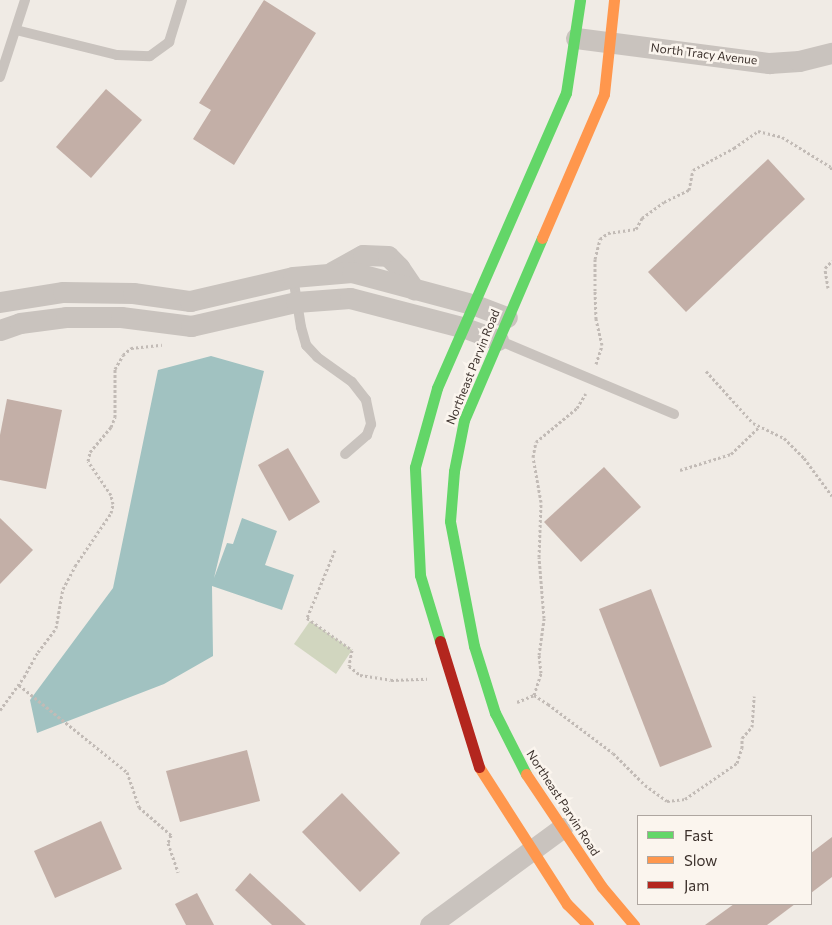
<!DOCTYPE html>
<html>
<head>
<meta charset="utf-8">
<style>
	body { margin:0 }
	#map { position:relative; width:832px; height:925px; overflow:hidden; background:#f0ebe5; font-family:Commissioner,sans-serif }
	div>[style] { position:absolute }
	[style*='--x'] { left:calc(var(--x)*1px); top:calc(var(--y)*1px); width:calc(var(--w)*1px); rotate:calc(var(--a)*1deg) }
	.green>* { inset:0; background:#d1d6bf }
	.water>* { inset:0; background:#a1c2c1 }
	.building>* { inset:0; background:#c3afa7 }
	.path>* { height:3px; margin-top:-1.5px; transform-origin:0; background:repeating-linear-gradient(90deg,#c2bbb6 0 2.5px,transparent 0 5px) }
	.lane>* { height:10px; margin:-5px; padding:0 5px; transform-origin:5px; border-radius:5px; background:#c9c3be }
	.street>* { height:21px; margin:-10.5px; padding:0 10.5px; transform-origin:10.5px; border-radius:10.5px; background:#c9c3be }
	.fast>* { height:11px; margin:-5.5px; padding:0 5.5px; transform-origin:5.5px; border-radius:5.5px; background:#63d668 }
	.slow>* { height:11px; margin:-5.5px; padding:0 5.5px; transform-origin:5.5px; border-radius:5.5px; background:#ff974d }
	.jam>* { height:11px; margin:-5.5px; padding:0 5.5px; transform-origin:5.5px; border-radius:5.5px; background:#b3261e }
	span { translate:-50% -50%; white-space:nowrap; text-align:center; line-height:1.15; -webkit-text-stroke:5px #fbf5ee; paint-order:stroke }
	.street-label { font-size:12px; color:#3b302b }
	.legend { position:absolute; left:637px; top:815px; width:175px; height:90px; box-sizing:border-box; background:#fbf5ee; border:1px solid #aea6a0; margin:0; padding:6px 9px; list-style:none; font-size:15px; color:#3b302b }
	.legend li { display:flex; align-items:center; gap:10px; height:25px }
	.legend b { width:25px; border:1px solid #aea6a0 }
</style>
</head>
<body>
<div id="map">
	<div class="green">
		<div style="clip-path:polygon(310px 621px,352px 650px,336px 674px,294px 644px)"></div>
	</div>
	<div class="water">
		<div style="clip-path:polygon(211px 356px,264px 371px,214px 578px,227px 543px,233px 544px,242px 518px,277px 531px,265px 565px,294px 575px,282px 610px,212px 586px,213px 656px,164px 684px,37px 733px,30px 700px,113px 588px,158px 370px)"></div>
	</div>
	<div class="building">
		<div style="clip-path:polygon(264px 0,316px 33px,234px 165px,193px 139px,211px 110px,199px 103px)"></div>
		<div style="clip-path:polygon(106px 89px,142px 120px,91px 178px,56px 147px)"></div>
		<div style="clip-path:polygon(768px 159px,805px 199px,686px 312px,648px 272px)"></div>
		<div style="clip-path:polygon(7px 399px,62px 410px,46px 489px,0 480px,0 435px)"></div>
		<div style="clip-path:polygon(288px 448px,320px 502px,289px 521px,258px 465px)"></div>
		<div style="clip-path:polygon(604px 467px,641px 507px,581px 562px,544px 522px)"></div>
		<div style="clip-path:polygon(0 518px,33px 550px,0 584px)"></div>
		<div style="clip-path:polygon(651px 589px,712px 747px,660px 767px,599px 609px)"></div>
		<div style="clip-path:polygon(247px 750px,260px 801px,180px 822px,166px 771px)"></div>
		<div style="clip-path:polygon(342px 793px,400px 853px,360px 892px,302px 832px)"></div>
		<div style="clip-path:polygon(101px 821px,122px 869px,55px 898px,34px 851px)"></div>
		<div style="clip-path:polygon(832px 837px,832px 877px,811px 893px,811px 853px)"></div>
		<div style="clip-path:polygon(250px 873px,306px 925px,272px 925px,235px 890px)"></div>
		<div style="clip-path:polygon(197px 893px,214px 925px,186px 925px,175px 904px)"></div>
		<div style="clip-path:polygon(734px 904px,795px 904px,767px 925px,705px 925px)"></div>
	</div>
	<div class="path">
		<div style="--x:828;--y:288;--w:20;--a:-99"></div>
		<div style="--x:825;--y:268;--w:10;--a:-45"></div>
		<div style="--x:596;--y:364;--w:20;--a:-72"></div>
		<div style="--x:602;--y:345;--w:27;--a:-103"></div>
		<div style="--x:596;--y:319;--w:28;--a:-92"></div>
		<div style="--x:595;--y:291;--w:32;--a:-90"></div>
		<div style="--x:595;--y:259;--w:21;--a:-76"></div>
		<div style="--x:600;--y:239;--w:10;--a:-37"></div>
		<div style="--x:608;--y:233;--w:28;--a:-8"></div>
		<div style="--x:636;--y:229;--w:13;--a:-61"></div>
		<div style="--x:642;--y:218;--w:27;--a:-36"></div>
		<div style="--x:664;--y:202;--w:28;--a:-26"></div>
		<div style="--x:689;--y:190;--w:20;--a:-79"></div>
		<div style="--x:693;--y:170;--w:47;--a:-28.2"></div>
		<div style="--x:734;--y:148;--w:29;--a:-35"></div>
		<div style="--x:758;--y:131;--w:25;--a:14"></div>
		<div style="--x:782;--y:137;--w:57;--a:31.5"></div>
		<div style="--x:831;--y:167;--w:4;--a:76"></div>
		<div style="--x:706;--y:371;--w:70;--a:47.9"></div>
		<div style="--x:753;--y:423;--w:34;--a:26"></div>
		<div style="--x:784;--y:438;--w:28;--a:45"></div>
		<div style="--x:804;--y:458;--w:47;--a:53.6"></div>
		<div style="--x:680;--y:470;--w:53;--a:-17.4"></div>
		<div style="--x:731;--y:454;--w:40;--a:-44"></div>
		<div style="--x:335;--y:550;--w:74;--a:112.4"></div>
		<div style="--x:307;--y:618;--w:55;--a:35.4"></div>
		<div style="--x:352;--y:650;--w:16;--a:101"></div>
		<div style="--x:349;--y:666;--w:14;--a:39"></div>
		<div style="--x:360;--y:675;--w:31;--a:9"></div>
		<div style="--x:391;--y:680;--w:36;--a:-2"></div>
		<div style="--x:19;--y:685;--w:139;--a:38.9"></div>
		<div style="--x:127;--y:772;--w:37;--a:71"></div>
		<div style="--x:139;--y:807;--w:43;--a:41.2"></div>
		<div style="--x:171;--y:835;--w:9;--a:111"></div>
		<div style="--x:168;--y:843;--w:31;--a:71"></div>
		<div style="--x:534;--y:695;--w:23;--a:-72"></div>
		<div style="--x:541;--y:673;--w:18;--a:-96"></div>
		<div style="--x:539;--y:655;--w:37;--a:-82"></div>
		<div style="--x:544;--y:618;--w:61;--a:-94.7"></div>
		<div style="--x:539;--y:557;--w:55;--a:-87.9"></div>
		<div style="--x:541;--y:502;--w:46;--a:-100.1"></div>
		<div style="--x:533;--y:457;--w:15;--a:-79"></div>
		<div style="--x:536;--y:442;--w:53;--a:-39.7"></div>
		<div style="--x:577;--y:408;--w:17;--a:-59"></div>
		<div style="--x:517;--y:702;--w:18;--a:-22"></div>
		<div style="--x:534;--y:695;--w:17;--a:33"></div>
		<div style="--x:548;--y:704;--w:81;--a:37"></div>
		<div style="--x:613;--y:753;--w:45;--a:45"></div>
		<div style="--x:645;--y:785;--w:27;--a:36"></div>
		<div style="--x:667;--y:801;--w:18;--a:-6"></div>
		<div style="--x:685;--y:799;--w:63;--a:-34.7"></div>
		<div style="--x:737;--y:763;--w:16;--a:-72"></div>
		<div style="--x:742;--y:748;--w:10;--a:-90"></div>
		<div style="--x:742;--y:738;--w:15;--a:-48"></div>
		<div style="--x:752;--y:727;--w:31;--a:-86"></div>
		<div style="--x:0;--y:710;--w:41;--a:-54"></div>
		<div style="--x:24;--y:677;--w:29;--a:-61"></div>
		<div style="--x:38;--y:652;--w:30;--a:-53"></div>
		<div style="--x:56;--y:628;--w:40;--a:-80"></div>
		<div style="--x:63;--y:589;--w:26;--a:-62"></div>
		<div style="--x:75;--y:566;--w:64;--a:-55.8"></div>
		<div style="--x:111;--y:513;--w:9;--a:-77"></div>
		<div style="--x:113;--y:504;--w:9;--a:-103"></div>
		<div style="--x:111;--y:495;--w:41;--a:-124.1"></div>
		<div style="--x:88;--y:461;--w:9;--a:-77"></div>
		<div style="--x:90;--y:452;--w:33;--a:-50"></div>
		<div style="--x:111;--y:427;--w:11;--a:-68"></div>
		<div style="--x:115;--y:417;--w:48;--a:-90"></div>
		<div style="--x:115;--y:369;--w:16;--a:-60"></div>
		<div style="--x:123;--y:355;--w:11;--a:-41"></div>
		<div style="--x:131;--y:348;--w:31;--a:-6"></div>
	</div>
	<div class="lane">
		<div style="--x:16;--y:30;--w:104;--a:13.9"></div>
		<div style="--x:117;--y:55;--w:33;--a:2"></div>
		<div style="--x:150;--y:56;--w:24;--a:-36"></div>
		<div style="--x:169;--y:42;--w:44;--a:-72.8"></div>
		<div style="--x:0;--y:77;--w:81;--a:-72"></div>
		<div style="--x:293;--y:277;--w:51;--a:80.9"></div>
		<div style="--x:301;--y:327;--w:19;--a:74"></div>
		<div style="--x:306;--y:345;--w:16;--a:47"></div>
		<div style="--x:317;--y:357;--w:43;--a:35.5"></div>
		<div style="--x:352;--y:382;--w:23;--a:52"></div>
		<div style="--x:366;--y:400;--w:25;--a:78"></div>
		<div style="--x:371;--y:424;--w:12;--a:110"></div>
		<div style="--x:367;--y:435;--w:29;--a:139"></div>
		<div style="--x:498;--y:340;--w:191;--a:22.8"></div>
	</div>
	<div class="street">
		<div style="--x:576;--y:38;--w:195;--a:7.4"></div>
		<div style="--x:769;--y:63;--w:30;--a:-4"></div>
		<div style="--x:799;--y:61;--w:34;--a:-14"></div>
		<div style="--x:332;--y:272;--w:35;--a:-29"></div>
		<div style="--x:363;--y:255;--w:25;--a:2"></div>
		<div style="--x:388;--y:256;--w:16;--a:45"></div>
		<div style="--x:399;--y:267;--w:27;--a:56"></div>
		<div style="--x:0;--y:302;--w:64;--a:-9"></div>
		<div style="--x:63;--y:292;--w:70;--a:0.8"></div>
		<div style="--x:133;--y:293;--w:58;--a:8"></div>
		<div style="--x:190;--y:301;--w:106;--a:-13.1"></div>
		<div style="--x:293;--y:277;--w:59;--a:-4.8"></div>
		<div style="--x:352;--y:272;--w:127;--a:15"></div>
		<div style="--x:475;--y:305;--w:34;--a:21"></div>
		<div style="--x:0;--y:330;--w:21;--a:-19"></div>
		<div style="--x:20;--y:323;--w:46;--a:-7.4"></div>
		<div style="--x:66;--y:317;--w:55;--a:0"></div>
		<div style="--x:121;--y:317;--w:71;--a:7.3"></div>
		<div style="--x:191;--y:326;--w:108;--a:-12.9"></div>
		<div style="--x:296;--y:302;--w:54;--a:-4.2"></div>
		<div style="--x:350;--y:298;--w:119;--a:14.6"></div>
		<div style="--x:465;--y:328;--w:35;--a:20"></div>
		<div style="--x:430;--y:925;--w:164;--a:-36.3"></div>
	</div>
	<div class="fast">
		<div style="--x:440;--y:641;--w:69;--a:-106.9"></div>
		<div style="--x:420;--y:575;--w:108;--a:-92.7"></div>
		<div style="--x:415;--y:467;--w:82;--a:-74.4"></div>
		<div style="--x:437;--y:388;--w:322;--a:-66.4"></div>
		<div style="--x:566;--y:93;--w:94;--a:-81.4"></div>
		<div style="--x:526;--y:774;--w:68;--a:-116.9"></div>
		<div style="--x:495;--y:713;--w:70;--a:-107.4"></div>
		<div style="--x:474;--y:646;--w:127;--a:-100.9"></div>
		<div style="--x:450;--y:521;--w:50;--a:-85.4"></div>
		<div style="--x:454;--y:471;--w:52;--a:-78.9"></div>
		<div style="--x:464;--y:420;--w:198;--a:-66.8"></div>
	</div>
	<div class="slow">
		<div style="--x:542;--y:238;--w:157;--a:-66.7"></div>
		<div style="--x:604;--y:94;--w:95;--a:-83.9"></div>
		<div style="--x:479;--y:767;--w:163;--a:57.3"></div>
		<div style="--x:567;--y:904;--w:30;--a:45"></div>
		<div style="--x:526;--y:774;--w:136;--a:56.1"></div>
		<div style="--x:602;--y:887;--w:50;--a:49.9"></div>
	</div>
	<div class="jam">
		<div style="--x:440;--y:641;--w:132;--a:72.8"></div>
	</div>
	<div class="street-label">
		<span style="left:704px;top:54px;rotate:7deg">North Tracy Avenue</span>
		<span style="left:473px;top:367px;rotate:-68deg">Northeast Parvin Road</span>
		<span style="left:563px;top:803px;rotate:57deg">Northeast Parvin Road</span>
	</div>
	<ul class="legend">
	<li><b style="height:6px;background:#63d668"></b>Fast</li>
	<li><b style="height:6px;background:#ff974d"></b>Slow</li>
	<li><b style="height:6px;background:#b3261e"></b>Jam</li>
	</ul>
</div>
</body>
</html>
